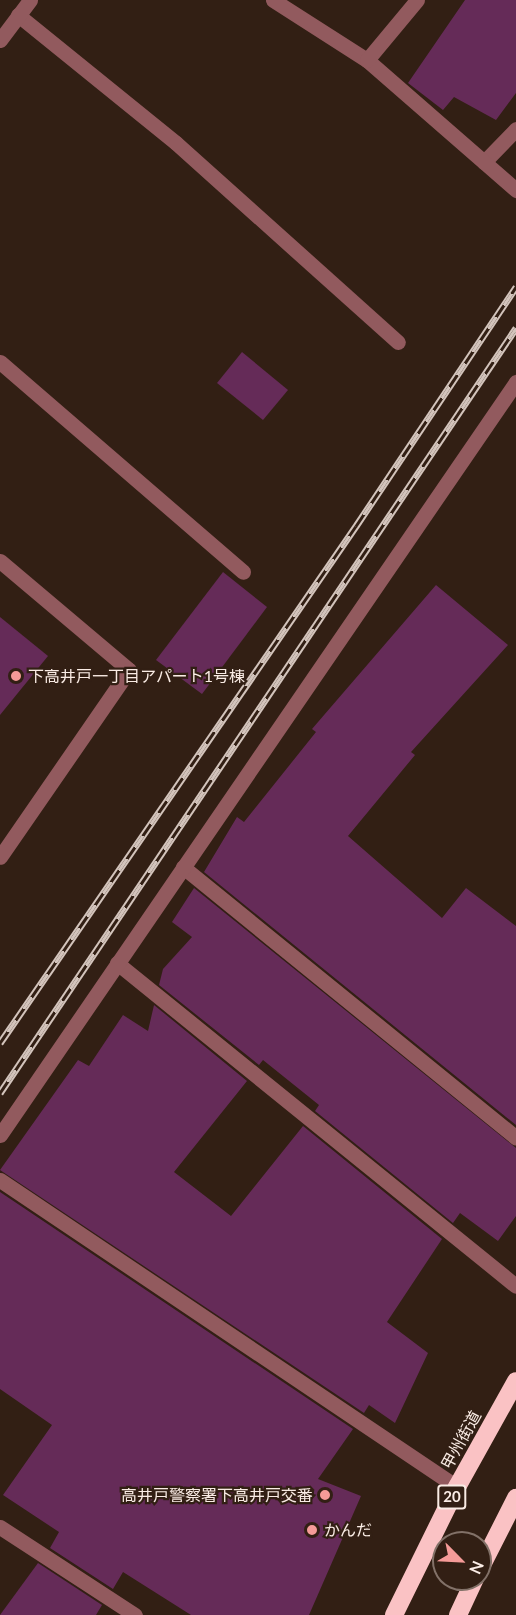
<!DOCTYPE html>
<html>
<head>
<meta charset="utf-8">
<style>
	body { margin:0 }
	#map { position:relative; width:516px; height:1615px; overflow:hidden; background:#321f14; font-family:Lato,"Noto Sans JP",sans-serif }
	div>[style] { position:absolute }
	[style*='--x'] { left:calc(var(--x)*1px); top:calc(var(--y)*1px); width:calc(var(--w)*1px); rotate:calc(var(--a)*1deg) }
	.building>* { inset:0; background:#652b58 }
	.lane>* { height:15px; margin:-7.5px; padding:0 7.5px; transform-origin:7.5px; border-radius:7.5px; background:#925a5e }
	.street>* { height:15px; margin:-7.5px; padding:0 7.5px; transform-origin:7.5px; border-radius:7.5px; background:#925a5e }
	.highway>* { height:18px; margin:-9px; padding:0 9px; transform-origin:9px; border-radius:9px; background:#fac2c4 }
	.rail>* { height:7px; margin-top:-3.5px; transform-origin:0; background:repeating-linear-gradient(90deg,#321f14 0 14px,#d3c4bc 0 28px); box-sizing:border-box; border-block:2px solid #d3c4bc }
	.dots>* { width:16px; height:16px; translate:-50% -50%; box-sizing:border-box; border:3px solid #321f14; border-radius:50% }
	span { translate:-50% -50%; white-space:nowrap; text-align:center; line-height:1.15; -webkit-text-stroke:4.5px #321f14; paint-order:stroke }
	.shield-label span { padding:2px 4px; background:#321f14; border:2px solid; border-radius:4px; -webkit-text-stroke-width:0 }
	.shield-label { font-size:15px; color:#faece5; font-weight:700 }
	.poi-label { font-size:16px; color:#faece5 }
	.left { translate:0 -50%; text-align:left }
	.right { translate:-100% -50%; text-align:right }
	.street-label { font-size:16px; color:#faece5 }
	.north { position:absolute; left:432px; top:1531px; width:60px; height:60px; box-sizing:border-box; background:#321f14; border:2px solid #827168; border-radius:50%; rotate:114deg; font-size:16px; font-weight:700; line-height:24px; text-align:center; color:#faece5 }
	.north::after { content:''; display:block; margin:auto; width:21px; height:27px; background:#f59b98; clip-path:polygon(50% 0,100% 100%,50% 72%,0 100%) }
</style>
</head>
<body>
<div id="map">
	<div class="building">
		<div style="clip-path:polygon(465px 0,516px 0,516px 93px,496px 120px,454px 97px,443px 110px,408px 83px)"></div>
		<div style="clip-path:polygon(242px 352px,288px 390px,263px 420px,217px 383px)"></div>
		<div style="clip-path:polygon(223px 572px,267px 607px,202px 694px,156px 660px)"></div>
		<div style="clip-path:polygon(436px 585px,508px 645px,411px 752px,415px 755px,348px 836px,442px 918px,466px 888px,516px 926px,516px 1125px,204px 872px,237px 817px,244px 822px,316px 732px,312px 729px)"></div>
		<div style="clip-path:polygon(0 617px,48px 656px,0 715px)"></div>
		<div style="clip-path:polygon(194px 888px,516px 1148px,516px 1216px,498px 1241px,460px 1213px,453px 1223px,315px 1111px,319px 1105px,263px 1060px,259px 1065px,159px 985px,163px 969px,192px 937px,172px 922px)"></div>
		<div style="clip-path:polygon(154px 1005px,247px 1081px,174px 1172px,231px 1216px,303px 1126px,442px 1239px,387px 1322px,428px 1353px,395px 1423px,369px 1405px,364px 1413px,0 1170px,78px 1060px,89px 1066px,123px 1015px,148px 1031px)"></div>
		<div style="clip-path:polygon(0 1192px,353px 1429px,318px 1479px,361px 1496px,309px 1615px,191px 1615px,123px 1572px,113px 1589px,50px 1548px,59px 1532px,3px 1495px,52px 1425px,0 1389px)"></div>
		<div style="clip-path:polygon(38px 1563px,102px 1605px,96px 1615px,0 1615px)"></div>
	</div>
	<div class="lane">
		<div style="--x:18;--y:15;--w:203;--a:39"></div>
		<div style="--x:176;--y:143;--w:298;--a:41.9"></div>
		<div style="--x:484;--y:162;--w:46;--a:-45.9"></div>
		<div style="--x:0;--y:362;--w:321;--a:40.8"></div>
		<div style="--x:0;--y:561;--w:169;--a:40.2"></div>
		<div style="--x:129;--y:670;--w:227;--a:124.6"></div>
		<div style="--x:183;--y:867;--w:429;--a:39.1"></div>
		<div style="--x:117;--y:963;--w:513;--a:38.99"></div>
	</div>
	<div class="street">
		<div style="--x:273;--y:0;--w:112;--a:32.6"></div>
		<div style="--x:367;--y:60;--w:198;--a:41.1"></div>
		<div style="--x:0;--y:40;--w:50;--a:-53.1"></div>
		<div style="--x:367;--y:60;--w:78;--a:-50.2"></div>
		<div style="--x:0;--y:1135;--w:913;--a:-55.58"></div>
		<div style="--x:0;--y:1180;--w:551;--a:33.89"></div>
		<div style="--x:0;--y:1527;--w:161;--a:33.1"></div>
	</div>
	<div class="highway">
		<div style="--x:480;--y:1569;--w:80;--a:-63.1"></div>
		<div style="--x:394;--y:1615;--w:143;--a:-63.8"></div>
		<div style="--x:457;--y:1487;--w:121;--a:-60.9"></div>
		<div style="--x:458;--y:1615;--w:40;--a:-65"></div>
	</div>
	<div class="rail">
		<div style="--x:0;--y:1043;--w:628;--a:-55.45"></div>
		<div style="--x:356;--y:526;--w:288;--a:-56.2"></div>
		<div style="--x:0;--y:1093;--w:923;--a:-56"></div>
	</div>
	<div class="dots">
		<div style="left:16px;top:676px;background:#f59b98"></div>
		<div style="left:325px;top:1495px;background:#f59b98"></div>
		<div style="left:312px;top:1530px;background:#f59b98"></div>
	</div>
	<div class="shield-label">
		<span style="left:452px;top:1497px">20</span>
	</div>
	<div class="poi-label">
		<span class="left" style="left:28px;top:676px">下高井戸一丁目アパート1号棟</span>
		<span class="right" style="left:313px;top:1495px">高井戸警察署下高井戸交番</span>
		<span class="left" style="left:324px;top:1530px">かんだ</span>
	</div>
	<div class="street-label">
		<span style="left:461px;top:1440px;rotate:-61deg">甲州街道</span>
	</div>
	<div class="north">N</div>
</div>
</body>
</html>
